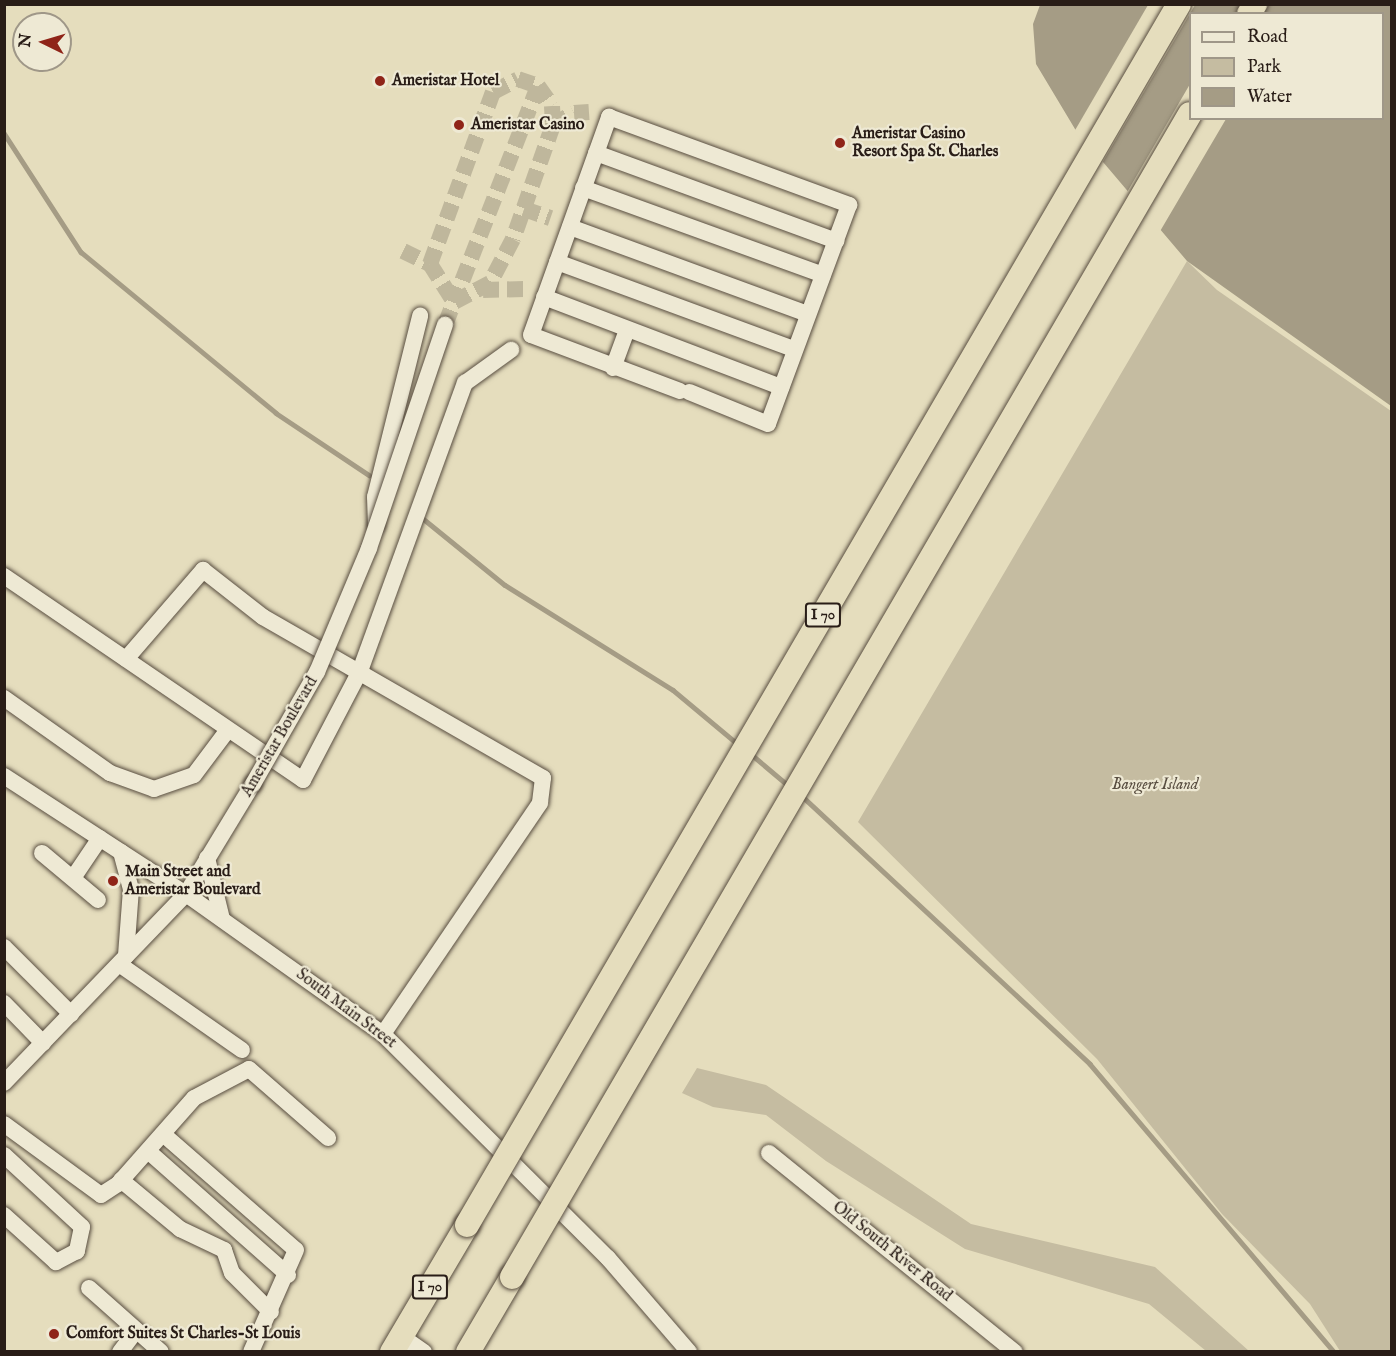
<!DOCTYPE html>
<html>
<head>
<meta charset="utf-8">
<style>
	body { margin:0 }
	#map { position:relative; width:1396px; height:1356px; overflow:hidden; background:#e5ddbd; font-family:"IM FELL English",serif }
	div>[style] { position:absolute }
	[style*='--x'] { left:calc(var(--x)*1px); top:calc(var(--y)*1px); width:calc(var(--w)*1px); rotate:calc(var(--a)*1deg) }
	.green>* { inset:0; background:#c5bca1 }
	.water>* { inset:0; background:#a59c85 }
	.pier>* { inset:0; background:#e5ddbd }
	.stream>* { height:4.5px; margin:-2.25px; padding:0 2.25px; transform-origin:2.25px; border-radius:2.25px; background:#a59c85 }
	.minor-tunnel>* { height:16px; margin-top:-8px; transform-origin:0; background:repeating-linear-gradient(90deg,#bfb79c 0 16px,transparent 0 24px) }
	.roads { filter:drop-shadow(0 0 2px #584d40) drop-shadow(0 0 2px #584d40) }
	.minor>* { height:16px; margin:-8px; padding:0 8px; transform-origin:8px; border-radius:8px; background:#eee9d4 }
	.highway>* { height:24px; margin:-12px; padding:0 12px; transform-origin:12px; border-radius:12px; background:#e5ddbd }
	.bridges { filter:drop-shadow(0 0 2px #584d40) drop-shadow(0 0 2px #584d40) }
	.minor-bridge>* { height:16px; margin:-8px; padding:0 8px; transform-origin:8px; border-radius:8px; background:#eee9d4 }
	.highway-bridge>* { height:24px; margin:-12px; padding:0 12px; transform-origin:12px; border-radius:12px; background:#e5ddbd }
	.dots>* { width:16px; height:16px; translate:-50% -50%; box-sizing:border-box; border:3px solid #eee9d4; border-radius:50% }
	span { translate:-50% -50%; white-space:nowrap; text-align:center; line-height:1.15; -webkit-text-stroke:4.5px #eee9d4; paint-order:stroke }
	.shield-label span { padding:2px 4px; background:#eee9d4; border:2px solid; border-radius:4px; -webkit-text-stroke-width:0 }
	.shield-label { font-size:15px; color:#291d17; font-weight:700 }
	.poi-label { font-size:16px; color:#291d17; font-weight:700 }
	.left { translate:0 -50%; text-align:left }
	.street-label { font-size:16px; color:#291d17 }
	.park-label { font-size:16px; color:#584d40; font-style:italic }
	.frame { position:absolute; inset:0; border:6px solid #291d17; pointer-events:none }
	.legend { position:absolute; left:1189px; top:12px; width:195px; height:108px; box-sizing:border-box; background:#eee9d4; border:2px solid #9f9788; margin:0; padding:8px 10px; list-style:none; font-size:18px; color:#291d17 }
	.legend li { display:flex; align-items:center; gap:12px; height:30px }
	.legend b { width:30px; border:2px solid #9f9788 }
	.north { position:absolute; left:12px; top:12px; width:60px; height:60px; box-sizing:border-box; background:#eee9d4; border:2px solid #9f9788; border-radius:50%; rotate:275deg; font-size:16px; font-weight:700; line-height:24px; text-align:center; color:#291d17 }
	.north::after { content:''; display:block; margin:auto; width:21px; height:27px; background:#8f2418; clip-path:polygon(50% 0,100% 100%,50% 72%,0 100%) }
</style>
</head>
<body>
<div id="map">
	<div class="green">
		<div style="clip-path:polygon(1187px 261px,1217px 290px,1391px 411px,1391px 1351px,1340px 1351px,1310px 1304px,1222px 1214px,1097px 1059px,858px 822px)"></div>
		<div style="clip-path:polygon(697px 1068px,766px 1085px,971px 1224px,1155px 1267px,1249px 1351px,1206px 1351px,1149px 1304px,965px 1249px,826px 1161px,766px 1115px,713px 1107px,682px 1093px)"></div>
	</div>
	<div class="water">
		<div style="clip-path:polygon(evenodd,1040px 5px,1391px 5px,1391px 406px,1187px 261px,1075px 129px,1036px 64px,1033px 24px,1040px 5px,1190px 14px,1382px 14px,1382px 118px,1190px 118px,1190px 14px)"></div>
	</div>
	<div class="pier">
		<div style="clip-path:polygon(1148px 5px,1195px 5px,1101px 165px,1074px 132px)"></div>
		<div style="clip-path:polygon(1190px 84px,1190px 118px,1226px 119px,1159px 233px,1126px 194px)"></div>
	</div>
	<div class="stream">
		<div style="--x:4;--y:133;--w:142;--a:57.1"></div>
		<div style="--x:81;--y:252;--w:253;--a:39.5"></div>
		<div style="--x:276;--y:413;--w:112;--a:33.7"></div>
		<div style="--x:420;--y:516;--w:109;--a:39.1"></div>
		<div style="--x:505;--y:585;--w:198;--a:32"></div>
		<div style="--x:673;--y:690;--w:86;--a:39.8"></div>
		<div style="--x:751;--y:754;--w:51;--a:40.2"></div>
		<div style="--x:802;--y:796;--w:393;--a:42.9"></div>
		<div style="--x:1090;--y:1064;--w:377;--a:49.7"></div>
	</div>
	<div class="minor-tunnel">
		<div style="--x:553;--y:125;--w:24;--a:-30"></div>
		<div style="--x:574;--y:113;--w:15;--a:-4"></div>
		<div style="--x:524;--y:209;--w:28;--a:19"></div>
		<div style="--x:403;--y:251;--w:30;--a:26"></div>
		<div style="--x:430;--y:264;--w:45;--a:57.7"></div>
		<div style="--x:430;--y:264;--w:183;--a:-69.9"></div>
		<div style="--x:493;--y:92;--w:28;--a:-27"></div>
		<div style="--x:518;--y:79;--w:21;--a:19"></div>
		<div style="--x:538;--y:86;--w:24;--a:55"></div>
		<div style="--x:552;--y:106;--w:19;--a:87"></div>
		<div style="--x:553;--y:125;--w:121;--a:109.3"></div>
		<div style="--x:513;--y:239;--w:50;--a:117.6"></div>
		<div style="--x:490;--y:283;--w:41;--a:152.2"></div>
		<div style="--x:483;--y:290;--w:41;--a:-1.4"></div>
		<div style="--x:445;--y:325;--w:256;--a:-68.7"></div>
	</div>
	<div class="roads">
		<div class="minor">
			<div style="--x:596;--y:153;--w:256;--a:20.1"></div>
			<div style="--x:583;--y:188;--w:255;--a:19.9"></div>
			<div style="--x:570;--y:227;--w:253;--a:20.1"></div>
			<div style="--x:557;--y:262;--w:252;--a:20.2"></div>
			<div style="--x:544;--y:297;--w:254;--a:20.8"></div>
			<div style="--x:613;--y:368;--w:40;--a:-69.8"></div>
			<div style="--x:680;--y:391;--w:159;--a:-159.4"></div>
			<div style="--x:531;--y:335;--w:232;--a:-70.3"></div>
			<div style="--x:609;--y:117;--w:256;--a:20.1"></div>
			<div style="--x:849;--y:205;--w:233;--a:110.3"></div>
			<div style="--x:768;--y:424;--w:85;--a:-157.9"></div>
			<div style="--x:376;--y:525;--w:28;--a:-92"></div>
			<div style="--x:375;--y:497;--w:187;--a:-76"></div>
			<div style="--x:4;--y:576;--w:362;--a:34.3"></div>
			<div style="--x:303;--y:780;--w:123;--a:-62.4"></div>
			<div style="--x:360;--y:671;--w:307;--a:-70"></div>
			<div style="--x:465;--y:383;--w:57;--a:-35.7"></div>
			<div style="--x:126;--y:659;--w:118;--a:-49.1"></div>
			<div style="--x:203;--y:570;--w:76;--a:38.1"></div>
			<div style="--x:263;--y:617;--w:323;--a:29.9"></div>
			<div style="--x:543;--y:778;--w:25;--a:97"></div>
			<div style="--x:540;--y:803;--w:279;--a:124.2"></div>
			<div style="--x:4;--y:698;--w:130;--a:35.3"></div>
			<div style="--x:110;--y:773;--w:47;--a:20"></div>
			<div style="--x:154;--y:789;--w:42;--a:-19.3"></div>
			<div style="--x:194;--y:775;--w:55;--a:-53.1"></div>
			<div style="--x:4;--y:776;--w:217;--a:33"></div>
			<div style="--x:186;--y:894;--w:242;--a:35.4"></div>
			<div style="--x:383;--y:1034;--w:317;--a:44.9"></div>
			<div style="--x:608;--y:1258;--w:124;--a:49.2"></div>
			<div style="--x:121;--y:852;--w:38;--a:75"></div>
			<div style="--x:131;--y:889;--w:67;--a:94.3"></div>
			<div style="--x:42;--y:853;--w:73;--a:40"></div>
			<div style="--x:207;--y:858;--w:63;--a:76.2"></div>
			<div style="--x:73;--y:878;--w:48;--a:-56"></div>
			<div style="--x:4;--y:947;--w:95;--a:45"></div>
			<div style="--x:119;--y:964;--w:150;--a:35"></div>
			<div style="--x:4;--y:1003;--w:56;--a:45.7"></div>
			<div style="--x:4;--y:1083;--w:262;--a:-46.1"></div>
			<div style="--x:186;--y:894;--w:129;--a:-58.7"></div>
			<div style="--x:4;--y:1124;--w:120;--a:36.2"></div>
			<div style="--x:101;--y:1195;--w:20;--a:-33"></div>
			<div style="--x:118;--y:1184;--w:115;--a:-48.5"></div>
			<div style="--x:194;--y:1098;--w:62;--a:-27.8"></div>
			<div style="--x:249;--y:1069;--w:105;--a:41.1"></div>
			<div style="--x:163;--y:1134;--w:176;--a:41.1"></div>
			<div style="--x:296;--y:1250;--w:111;--a:113.8"></div>
			<div style="--x:148;--y:1151;--w:187;--a:41.5"></div>
			<div style="--x:769;--y:1153;--w:316;--a:39"></div>
			<div style="--x:4;--y:1155;--w:106;--a:42.7"></div>
			<div style="--x:82;--y:1227;--w:25;--a:102"></div>
			<div style="--x:77;--y:1251;--w:24;--a:152"></div>
			<div style="--x:56;--y:1262;--w:70;--a:-137.9"></div>
			<div style="--x:121;--y:1180;--w:77;--a:39.7"></div>
			<div style="--x:180;--y:1229;--w:49;--a:25.5"></div>
			<div style="--x:224;--y:1250;--w:24;--a:71"></div>
			<div style="--x:232;--y:1273;--w:55;--a:45"></div>
			<div style="--x:89;--y:1288;--w:96;--a:41.6"></div>
			<div style="--x:401;--y:1336;--w:28;--a:35"></div>
			<div style="--x:120;--y:1352;--w:26;--a:-53"></div>
		</div>
		<div class="highway">
			<div style="--x:1249;--y:14;--w:12;--a:-59"></div>
			<div style="--x:392;--y:1352;--w:147;--a:-59.4"></div>
			<div style="--x:468;--y:1352;--w:87;--a:-59.6"></div>
		</div>
	</div>
	<div class="bridges">
		<div class="minor-bridge">
			<div style="--x:253;--y:784;--w:129;--a:-60.3"></div>
			<div style="--x:317;--y:672;--w:134;--a:-67.2"></div>
			<div style="--x:369;--y:548;--w:236;--a:-71.2"></div>
		</div>
		<div class="highway-bridge">
			<div style="--x:467;--y:1225;--w:1413;--a:-59.75"></div>
			<div style="--x:512;--y:1277;--w:1346;--a:-59.76"></div>
		</div>
	</div>
	<div class="dots">
		<div style="left:380px;top:81px;background:#8f2418"></div>
		<div style="left:459px;top:125px;background:#8f2418"></div>
		<div style="left:840px;top:143px;background:#8f2418"></div>
		<div style="left:113px;top:881px;background:#8f2418"></div>
		<div style="left:54px;top:1334px;background:#8f2418"></div>
	</div>
	<div class="shield-label">
		<span style="left:823px;top:615px">I 70</span>
		<span style="left:430px;top:1287px">I 70</span>
	</div>
	<div class="poi-label">
		<span class="left" style="left:392px;top:81px">Ameristar Hotel</span>
		<span class="left" style="left:471px;top:125px">Ameristar Casino</span>
		<span class="left" style="left:852px;top:143px">Ameristar Casino<br>Resort Spa St. Charles</span>
		<span class="left" style="left:125px;top:881px">Main Street and<br>Ameristar Boulevard</span>
		<span class="left" style="left:66px;top:1334px">Comfort Suites St Charles-St Louis</span>
	</div>
	<div class="street-label">
		<span style="left:280px;top:737px;rotate:-60deg">Ameristar Boulevard</span>
		<span style="left:346px;top:1009px;rotate:37deg">South Main Street</span>
		<span style="left:892px;top:1252px;rotate:39deg">Old South River Road</span>
	</div>
	<div class="park-label">
		<span style="left:1155px;top:785px">Bangert Island</span>
	</div>
	<div class="frame"></div>
	<ul class="legend">
	<li><b style="height:8px;background:#eee9d4"></b>Road</li>
	<li><b style="height:16px;background:#c5bca1"></b>Park</li>
	<li><b style="height:16px;background:#a59c85"></b>Water</li>
	</ul>
	<div class="north">N</div>
</div>
</body>
</html>
